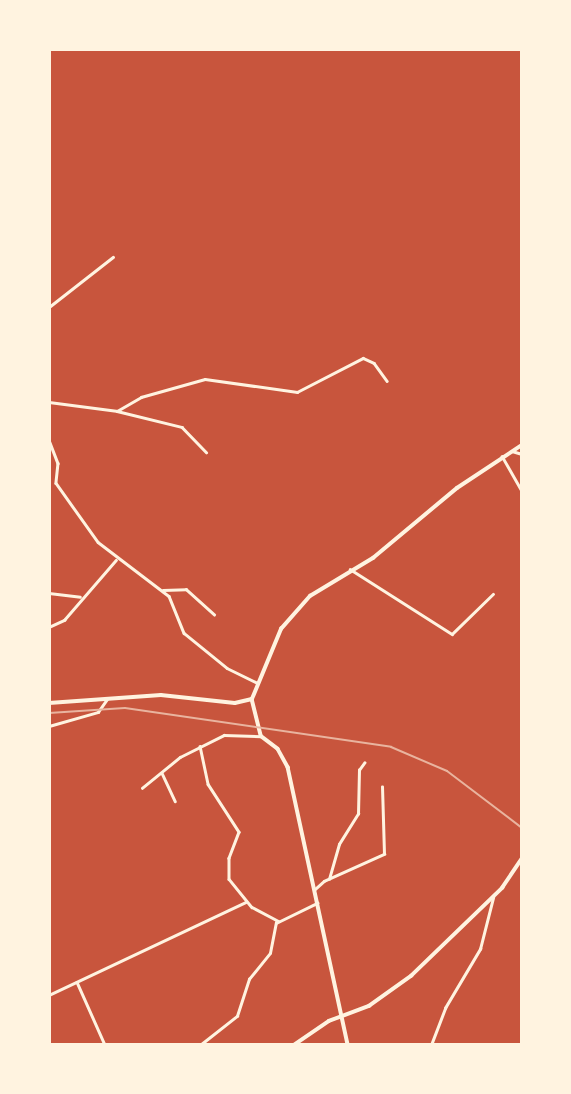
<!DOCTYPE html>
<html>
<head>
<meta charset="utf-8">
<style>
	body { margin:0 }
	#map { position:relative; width:571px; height:1094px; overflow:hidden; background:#c8553d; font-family:"Fira Sans",sans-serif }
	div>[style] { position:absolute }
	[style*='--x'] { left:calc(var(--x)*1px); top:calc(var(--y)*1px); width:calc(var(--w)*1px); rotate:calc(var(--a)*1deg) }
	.minor>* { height:2.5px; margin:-1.25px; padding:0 1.25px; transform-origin:1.25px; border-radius:1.25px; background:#fff3e0 }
	.tertiary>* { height:3.5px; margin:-1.75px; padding:0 1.75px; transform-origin:1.75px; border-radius:1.75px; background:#fff3e0 }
	.rail>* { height:2px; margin:-1px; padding:0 1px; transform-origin:1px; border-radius:1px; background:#e9b49f }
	span { translate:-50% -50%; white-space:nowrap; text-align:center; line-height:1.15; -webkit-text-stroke:6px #fff3e0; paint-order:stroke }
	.frame { position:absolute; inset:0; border:51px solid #fff3e0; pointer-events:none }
</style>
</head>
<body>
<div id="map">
	<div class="minor">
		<div style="--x:49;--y:307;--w:81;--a:-38"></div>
		<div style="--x:49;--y:373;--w:11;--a:90"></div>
		<div style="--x:49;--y:402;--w:69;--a:7.5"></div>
		<div style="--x:117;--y:411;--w:28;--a:-30"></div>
		<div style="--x:141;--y:397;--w:66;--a:-15.7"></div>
		<div style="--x:205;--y:379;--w:93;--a:8"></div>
		<div style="--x:297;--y:392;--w:74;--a:-27.3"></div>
		<div style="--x:363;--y:358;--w:12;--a:24"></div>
		<div style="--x:374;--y:363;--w:22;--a:54"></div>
		<div style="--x:117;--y:411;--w:67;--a:13.8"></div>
		<div style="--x:182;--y:427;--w:35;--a:46"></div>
		<div style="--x:49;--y:440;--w:25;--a:69"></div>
		<div style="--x:58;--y:463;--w:20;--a:96"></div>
		<div style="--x:56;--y:483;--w:72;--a:54.6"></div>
		<div style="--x:98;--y:542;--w:89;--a:37.3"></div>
		<div style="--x:169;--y:596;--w:40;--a:68"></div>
		<div style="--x:184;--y:633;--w:55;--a:39.1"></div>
		<div style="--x:227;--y:668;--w:34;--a:26"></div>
		<div style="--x:512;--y:451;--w:10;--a:17"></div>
		<div style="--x:502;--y:456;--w:40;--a:60.3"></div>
		<div style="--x:350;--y:569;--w:121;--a:32.5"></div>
		<div style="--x:452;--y:634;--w:57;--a:-44.3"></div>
		<div style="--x:163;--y:590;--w:23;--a:-2"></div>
		<div style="--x:186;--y:589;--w:38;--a:42"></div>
		<div style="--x:49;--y:593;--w:31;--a:7"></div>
		<div style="--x:49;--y:627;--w:17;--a:-25"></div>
		<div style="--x:64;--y:620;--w:79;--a:-49.1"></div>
		<div style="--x:49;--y:726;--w:51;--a:-15.9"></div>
		<div style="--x:98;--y:712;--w:16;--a:-55"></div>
		<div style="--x:200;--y:746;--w:39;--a:78"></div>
		<div style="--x:208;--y:784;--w:57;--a:57.1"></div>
		<div style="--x:239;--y:832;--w:28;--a:111"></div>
		<div style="--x:229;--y:858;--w:21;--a:90"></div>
		<div style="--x:229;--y:879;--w:36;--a:51"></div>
		<div style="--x:252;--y:907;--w:30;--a:28"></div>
		<div style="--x:162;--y:773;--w:31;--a:65"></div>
		<div style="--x:142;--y:788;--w:49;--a:-39.2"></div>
		<div style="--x:180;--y:757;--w:49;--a:-26.6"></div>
		<div style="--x:224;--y:735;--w:37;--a:2"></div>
		<div style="--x:329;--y:879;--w:36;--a:-74"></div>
		<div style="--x:339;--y:844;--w:36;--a:-58"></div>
		<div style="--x:358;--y:814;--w:44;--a:-88.7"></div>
		<div style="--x:359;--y:770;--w:9;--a:-54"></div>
		<div style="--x:314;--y:890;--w:13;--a:-42"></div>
		<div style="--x:324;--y:881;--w:66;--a:-24.2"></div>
		<div style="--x:384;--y:854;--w:67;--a:-91.7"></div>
		<div style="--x:77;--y:982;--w:69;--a:66"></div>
		<div style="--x:49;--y:995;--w:218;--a:-25.3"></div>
		<div style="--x:200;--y:1045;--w:47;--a:-38.1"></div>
		<div style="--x:237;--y:1016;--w:39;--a:-72"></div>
		<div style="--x:249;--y:979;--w:33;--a:-51"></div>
		<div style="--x:270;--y:953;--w:31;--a:-79"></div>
		<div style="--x:276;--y:923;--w:46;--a:-26"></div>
		<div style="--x:431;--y:1045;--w:40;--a:-69"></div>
		<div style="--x:445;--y:1008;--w:69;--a:-59.3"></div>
		<div style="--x:480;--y:949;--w:53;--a:-75.7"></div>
	</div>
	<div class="tertiary">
		<div style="--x:252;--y:699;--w:38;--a:76"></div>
		<div style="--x:261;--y:736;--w:21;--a:37"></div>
		<div style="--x:278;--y:749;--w:21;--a:61"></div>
		<div style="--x:288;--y:767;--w:284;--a:77.8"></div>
		<div style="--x:49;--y:703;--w:112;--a:-4.1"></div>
		<div style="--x:161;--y:695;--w:74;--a:6.2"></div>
		<div style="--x:235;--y:703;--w:17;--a:-13"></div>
		<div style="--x:252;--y:699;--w:76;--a:-67.5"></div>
		<div style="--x:281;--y:629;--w:44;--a:-48.7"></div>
		<div style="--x:310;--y:596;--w:74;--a:-31.1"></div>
		<div style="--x:373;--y:558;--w:109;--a:-39.8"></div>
		<div style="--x:457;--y:488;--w:78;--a:-33.5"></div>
		<div style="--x:294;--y:1045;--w:42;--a:-34.4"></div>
		<div style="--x:329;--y:1021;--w:43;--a:-20.6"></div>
		<div style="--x:369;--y:1006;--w:52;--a:-35.5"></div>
		<div style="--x:411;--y:976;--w:127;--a:-44"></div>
		<div style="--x:502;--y:888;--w:36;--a:-56"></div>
	</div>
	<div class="rail">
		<div style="--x:49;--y:713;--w:76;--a:-3.8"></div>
		<div style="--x:125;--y:708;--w:269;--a:8.3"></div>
		<div style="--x:391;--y:747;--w:61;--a:23.2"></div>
		<div style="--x:447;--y:771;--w:94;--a:37.2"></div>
	</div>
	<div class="frame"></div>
</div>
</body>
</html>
